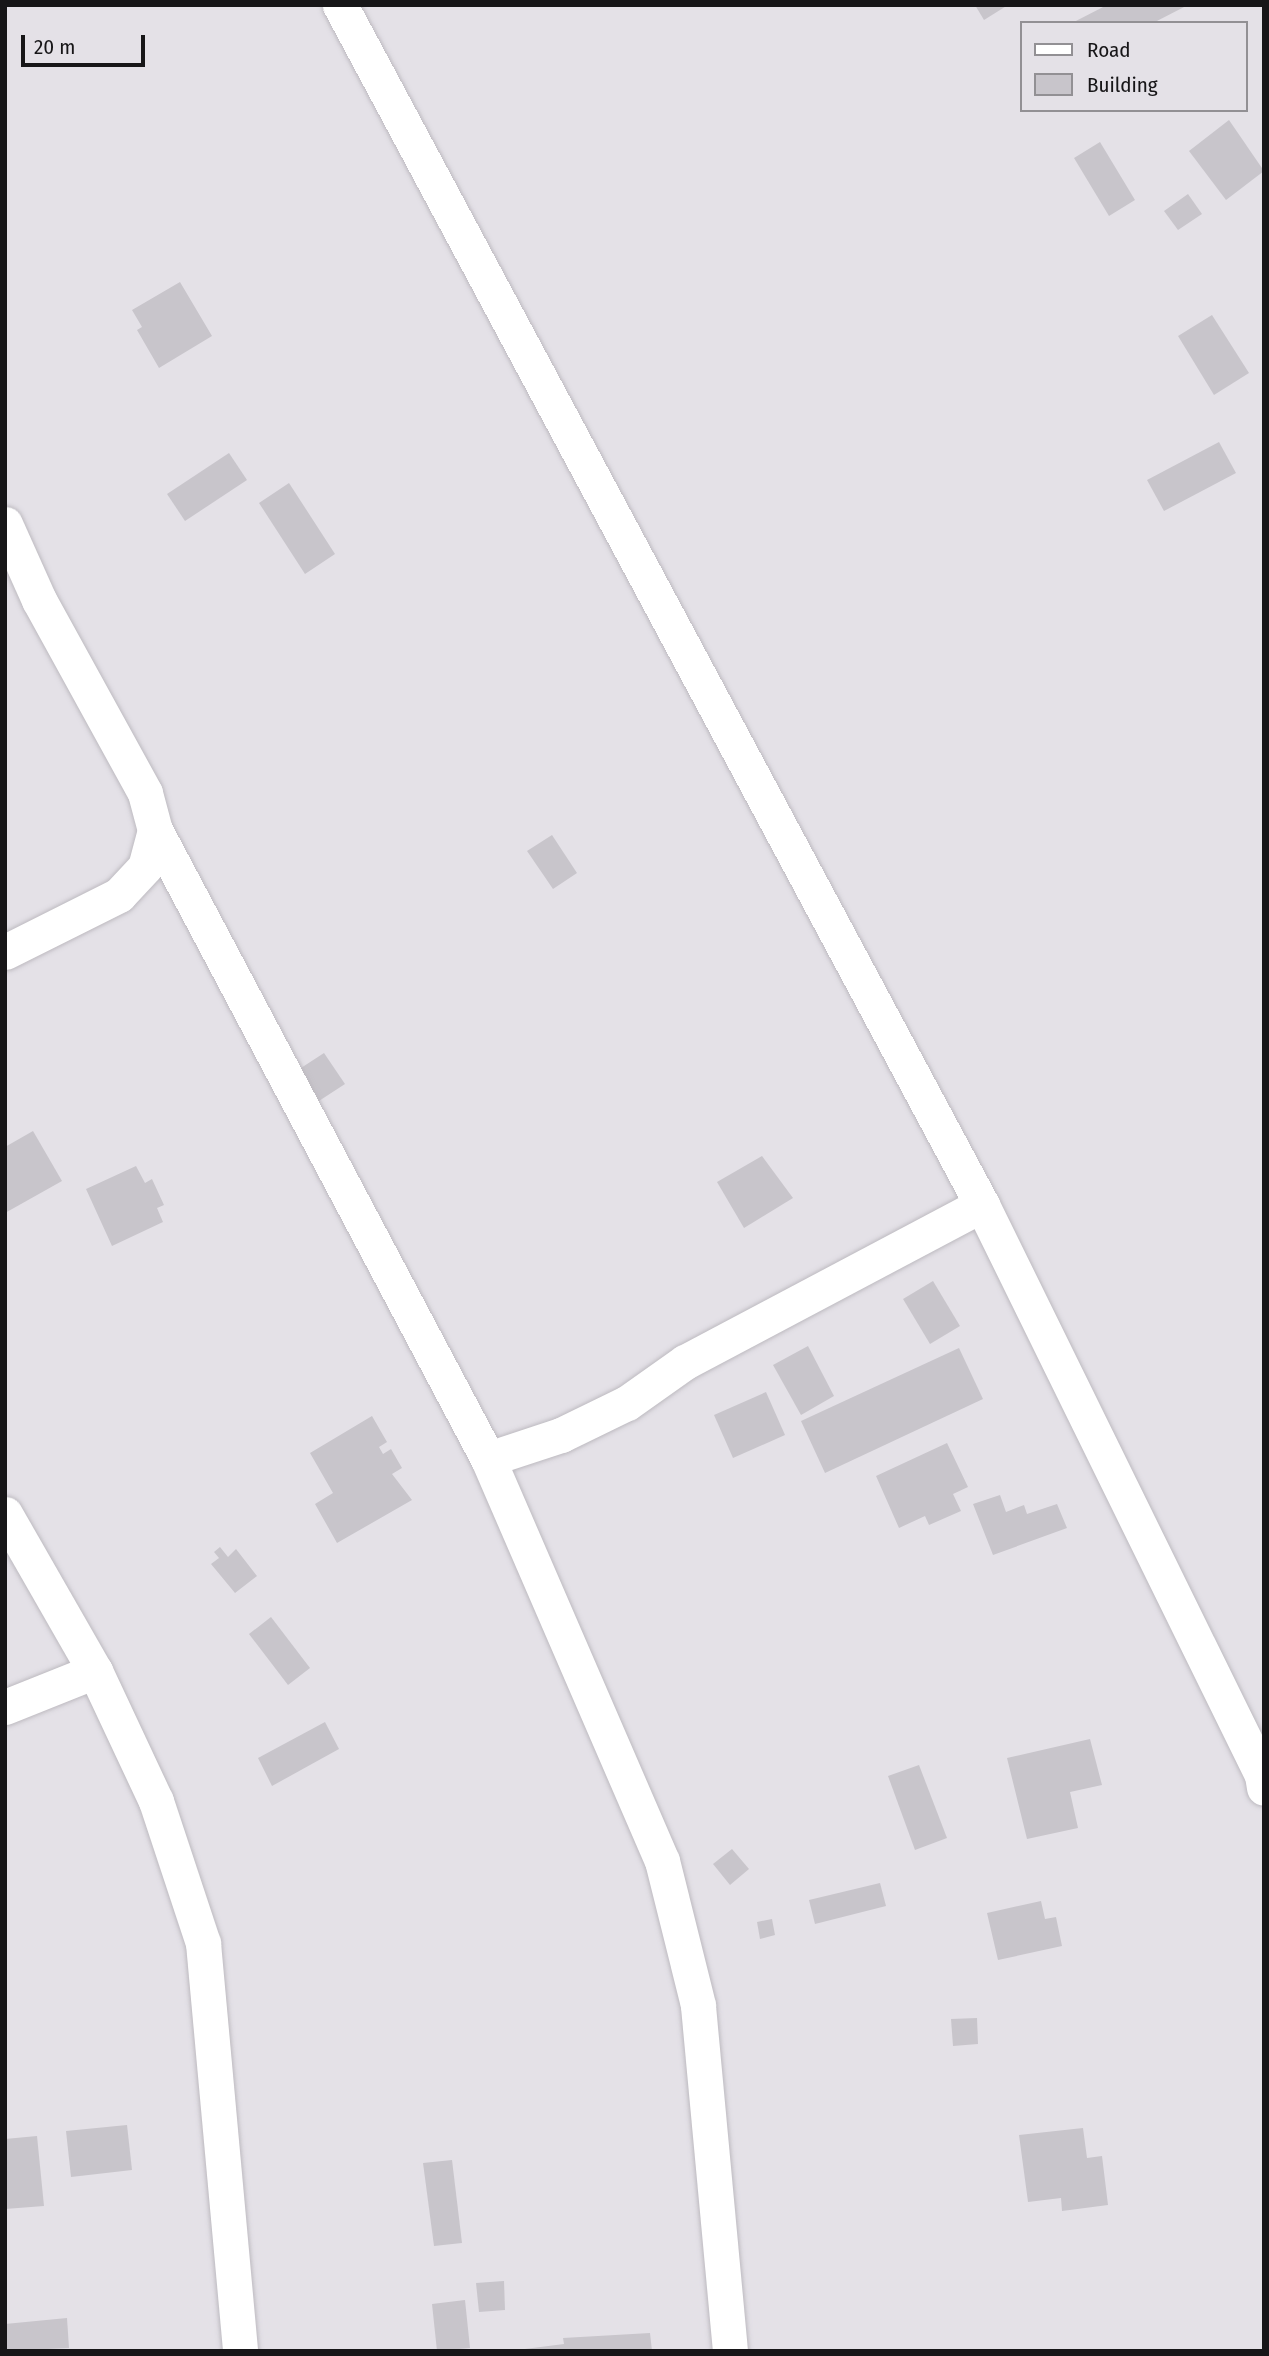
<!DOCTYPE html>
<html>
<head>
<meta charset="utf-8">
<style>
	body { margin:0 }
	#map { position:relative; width:1269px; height:2356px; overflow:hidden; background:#e4e1e7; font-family:"Fira Sans Condensed",sans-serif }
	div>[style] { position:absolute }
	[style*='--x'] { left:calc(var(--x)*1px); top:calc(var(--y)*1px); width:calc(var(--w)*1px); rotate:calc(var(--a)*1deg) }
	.building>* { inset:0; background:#c8c5cb }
	.roads { filter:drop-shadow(0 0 2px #bdbac0) drop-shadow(0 0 2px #bdbac0) }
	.minor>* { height:35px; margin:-17.5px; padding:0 17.5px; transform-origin:17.5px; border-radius:17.5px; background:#fff }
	span { translate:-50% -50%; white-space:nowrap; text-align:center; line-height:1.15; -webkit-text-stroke:7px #e4e1e7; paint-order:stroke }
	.frame { position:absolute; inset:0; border:7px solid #171618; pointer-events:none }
	.legend { position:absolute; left:1020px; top:21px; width:228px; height:91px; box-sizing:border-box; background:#e4e1e7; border:2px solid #929094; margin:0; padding:9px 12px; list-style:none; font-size:21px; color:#171618 }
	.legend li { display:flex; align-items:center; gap:14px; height:35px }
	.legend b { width:35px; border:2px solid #929094 }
	.scale { position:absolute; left:21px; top:35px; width:124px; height:32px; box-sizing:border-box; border:4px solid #171618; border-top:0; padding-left:9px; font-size:21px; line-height:24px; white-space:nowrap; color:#171618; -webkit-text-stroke:5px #e4e1e7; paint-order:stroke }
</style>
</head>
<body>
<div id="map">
	<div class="building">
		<div style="clip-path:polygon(975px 5px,1008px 5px,984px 20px)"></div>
		<div style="clip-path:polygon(1107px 5px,1188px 5px,1153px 23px,1072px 23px)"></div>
		<div style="clip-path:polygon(1229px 120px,1264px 171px,1226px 200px,1189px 151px)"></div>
		<div style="clip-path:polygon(1100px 142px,1135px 200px,1109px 216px,1074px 158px)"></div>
		<div style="clip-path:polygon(1188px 194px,1202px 214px,1178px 230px,1164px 211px)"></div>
		<div style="clip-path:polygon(180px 282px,212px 336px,159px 368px,137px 330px,142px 327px,132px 310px)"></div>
		<div style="clip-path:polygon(1212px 315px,1249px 373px,1214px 395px,1178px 336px)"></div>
		<div style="clip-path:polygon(1219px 442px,1236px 473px,1164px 511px,1147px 480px)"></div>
		<div style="clip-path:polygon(229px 453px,247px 480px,185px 521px,167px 494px)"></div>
		<div style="clip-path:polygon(289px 483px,335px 554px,305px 574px,259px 503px)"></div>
		<div style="clip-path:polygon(552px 835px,577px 873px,553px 889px,527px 851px)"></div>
		<div style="clip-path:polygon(324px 1053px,345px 1084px,302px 1112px,281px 1081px)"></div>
		<div style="clip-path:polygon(33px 1131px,62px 1181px,5px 1213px,5px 1147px)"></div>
		<div style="clip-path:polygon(762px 1156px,793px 1198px,744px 1228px,717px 1182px)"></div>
		<div style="clip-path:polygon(136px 1166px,145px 1183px,152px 1179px,164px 1205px,157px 1208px,163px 1222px,112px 1246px,86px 1189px)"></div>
		<div style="clip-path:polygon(933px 1281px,960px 1326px,930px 1344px,903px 1299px)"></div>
		<div style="clip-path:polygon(808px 1346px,834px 1396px,801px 1415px,773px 1365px)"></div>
		<div style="clip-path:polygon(959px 1348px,983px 1399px,825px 1473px,801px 1421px)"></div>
		<div style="clip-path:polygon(766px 1392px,785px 1435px,733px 1458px,714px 1415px)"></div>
		<div style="clip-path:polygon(372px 1416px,387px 1442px,379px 1447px,383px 1454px,391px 1449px,402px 1468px,392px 1474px,412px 1500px,337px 1543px,315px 1504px,333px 1493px,310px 1453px)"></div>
		<div style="clip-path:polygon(947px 1443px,968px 1487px,953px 1494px,961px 1511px,929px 1525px,925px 1516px,899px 1528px,876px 1476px)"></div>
		<div style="clip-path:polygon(1000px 1495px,1006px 1512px,1024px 1505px,1027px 1514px,1057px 1504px,1067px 1528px,993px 1555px,973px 1504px)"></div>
		<div style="clip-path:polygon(220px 1547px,228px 1557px,236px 1549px,257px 1576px,235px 1593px,211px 1564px,219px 1558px,214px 1552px)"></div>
		<div style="clip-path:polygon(271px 1617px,310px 1668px,288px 1685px,249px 1634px)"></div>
		<div style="clip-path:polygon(325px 1722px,339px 1749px,272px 1786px,258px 1758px)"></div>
		<div style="clip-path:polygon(1090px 1739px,1102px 1785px,1070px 1792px,1078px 1828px,1027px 1839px,1007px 1758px)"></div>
		<div style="clip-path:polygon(919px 1765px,947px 1838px,915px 1850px,888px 1776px)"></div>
		<div style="clip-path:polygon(732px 1849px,749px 1869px,730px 1885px,713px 1864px)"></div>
		<div style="clip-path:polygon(880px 1883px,886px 1906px,815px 1924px,809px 1900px)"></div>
		<div style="clip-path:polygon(1041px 1901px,1045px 1919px,1056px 1917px,1062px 1946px,998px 1960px,987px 1913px)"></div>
		<div style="clip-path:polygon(772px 1919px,775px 1935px,760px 1939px,757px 1922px)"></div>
		<div style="clip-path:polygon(977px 2018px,978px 2044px,953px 2046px,951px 2019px)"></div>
		<div style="clip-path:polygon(127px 2125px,132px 2170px,71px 2177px,66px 2131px)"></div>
		<div style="clip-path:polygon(1083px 2128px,1087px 2158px,1102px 2156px,1108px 2205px,1062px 2211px,1061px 2198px,1028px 2202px,1019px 2135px)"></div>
		<div style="clip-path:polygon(37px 2136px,44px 2206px,5px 2209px,5px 2139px)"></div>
		<div style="clip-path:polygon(452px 2160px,462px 2243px,434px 2246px,423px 2163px)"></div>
		<div style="clip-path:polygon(504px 2281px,505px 2310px,479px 2312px,476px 2283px)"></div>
		<div style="clip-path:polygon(465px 2300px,470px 2348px,437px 2351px,432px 2304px)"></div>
		<div style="clip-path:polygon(67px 2318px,69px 2348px,5px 2351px,5px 2324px)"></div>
		<div style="clip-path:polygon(650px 2333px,652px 2351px,509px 2351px,564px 2344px,563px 2338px)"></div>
	</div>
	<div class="roads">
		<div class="minor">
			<div style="--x:340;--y:5;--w:1361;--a:61.85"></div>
			<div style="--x:982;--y:1205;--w:635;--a:63.84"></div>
			<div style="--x:1262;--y:1775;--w:13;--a:81"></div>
			<div style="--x:5;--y:524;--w:83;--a:65.9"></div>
			<div style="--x:39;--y:600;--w:220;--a:61.2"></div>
			<div style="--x:145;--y:793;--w:38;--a:75"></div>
			<div style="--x:155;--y:830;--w:38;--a:105"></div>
			<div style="--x:145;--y:867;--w:38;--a:133"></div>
			<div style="--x:119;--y:895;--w:127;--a:153.4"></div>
			<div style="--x:155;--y:830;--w:712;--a:62.1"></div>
			<div style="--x:5;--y:1514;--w:181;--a:60.2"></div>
			<div style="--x:95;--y:1671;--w:144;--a:64.9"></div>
			<div style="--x:156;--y:1801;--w:150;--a:71.7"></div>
			<div style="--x:203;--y:1943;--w:410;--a:84.8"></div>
			<div style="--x:5;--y:1707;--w:97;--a:-21.8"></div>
			<div style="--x:730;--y:2351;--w:347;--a:-95.3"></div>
			<div style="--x:698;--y:2005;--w:148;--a:-104"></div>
			<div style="--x:662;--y:1861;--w:438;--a:-113.4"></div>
			<div style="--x:488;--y:1459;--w:77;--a:-18.2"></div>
			<div style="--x:561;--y:1435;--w:73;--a:-25.9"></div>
			<div style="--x:627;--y:1403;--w:71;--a:-35.3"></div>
			<div style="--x:685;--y:1362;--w:336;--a:-27.9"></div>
		</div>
	</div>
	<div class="frame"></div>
	<ul class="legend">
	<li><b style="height:9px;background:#fff"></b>Road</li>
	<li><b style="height:19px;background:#c8c5cb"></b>Building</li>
	</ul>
	<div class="scale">20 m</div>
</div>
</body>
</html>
